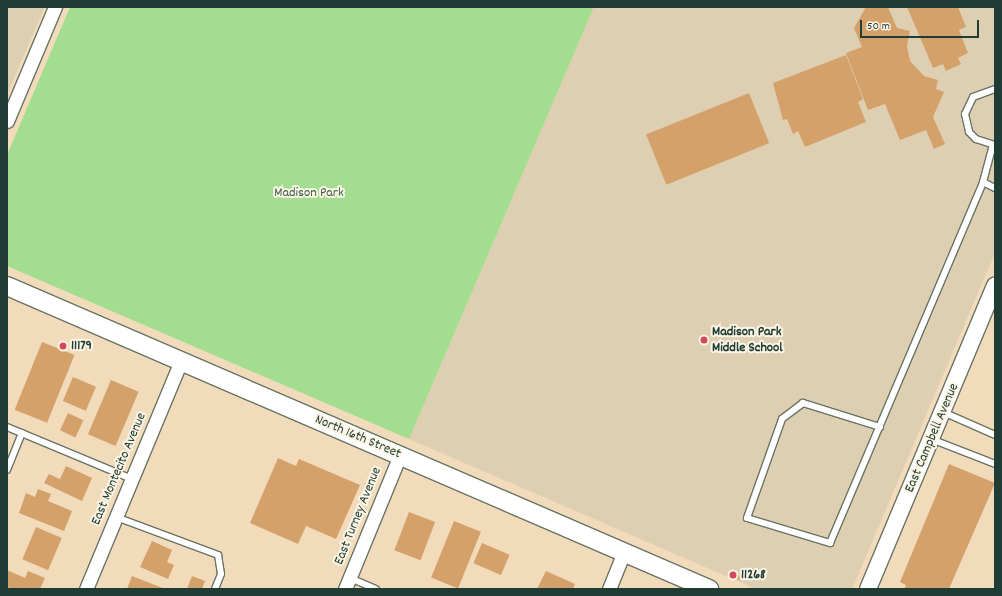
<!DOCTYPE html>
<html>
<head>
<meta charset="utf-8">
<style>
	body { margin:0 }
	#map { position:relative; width:1002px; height:596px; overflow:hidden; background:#f1dbbb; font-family:Dekko,sans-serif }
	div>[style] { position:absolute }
	.built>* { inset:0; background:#decfb2 }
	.green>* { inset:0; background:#a3dd90 }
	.building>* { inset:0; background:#d4a16a; transform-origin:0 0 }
	.roads { filter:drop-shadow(1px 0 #687463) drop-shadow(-1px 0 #687463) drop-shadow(0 1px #687463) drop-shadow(0 -1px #687463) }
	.service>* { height:6px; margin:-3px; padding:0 3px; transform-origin:3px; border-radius:3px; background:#fff }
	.minor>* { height:13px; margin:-6.5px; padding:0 6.5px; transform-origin:6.5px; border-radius:6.5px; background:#fff }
	.tertiary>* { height:16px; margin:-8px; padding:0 8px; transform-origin:8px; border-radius:8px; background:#fff }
	.secondary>* { height:18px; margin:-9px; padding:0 9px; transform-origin:9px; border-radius:9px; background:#fff }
	.dots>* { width:11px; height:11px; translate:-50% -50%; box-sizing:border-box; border:2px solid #fcf5e5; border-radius:50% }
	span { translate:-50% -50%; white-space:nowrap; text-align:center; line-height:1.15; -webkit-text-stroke:4px #fcf5e5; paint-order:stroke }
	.park-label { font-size:14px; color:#395d46 }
	.poi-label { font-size:14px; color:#1f3d34; font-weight:700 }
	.left { translate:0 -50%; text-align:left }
	.street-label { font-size:14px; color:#1f3d34 }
	.frame { position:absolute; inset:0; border:8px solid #1f3d34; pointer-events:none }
	.scale { position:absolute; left:860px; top:20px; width:119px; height:18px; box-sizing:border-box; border:2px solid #1f3d34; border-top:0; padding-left:5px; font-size:12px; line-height:14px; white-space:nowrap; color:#1f3d34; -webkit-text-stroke:3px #fcf5e5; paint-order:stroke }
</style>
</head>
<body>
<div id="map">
	<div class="built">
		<i style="clip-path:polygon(7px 7px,45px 7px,7px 94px)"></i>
		<i style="clip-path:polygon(594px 7px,995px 7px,995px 253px,852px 589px,756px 589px,409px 439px)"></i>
	</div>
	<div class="green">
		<i style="clip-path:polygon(70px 7px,594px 7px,409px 439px,7px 266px,7px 155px)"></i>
	</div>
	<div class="building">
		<i style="clip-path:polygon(866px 7px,888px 7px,897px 28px,910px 31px,907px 46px,910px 61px,924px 76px,938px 80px,936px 89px,944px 92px,933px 117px,945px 144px,934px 149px,926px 130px,900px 140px,885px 104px,868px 110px,846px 53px,862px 47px,854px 28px)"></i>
		<i style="clip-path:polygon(907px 7px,958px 7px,966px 27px,959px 30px,968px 53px,958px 58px,961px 64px,946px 71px,943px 64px,933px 68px)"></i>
		<i style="clip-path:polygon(846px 55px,863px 99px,858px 102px,866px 122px,805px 147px,798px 131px,793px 134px,787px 119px,783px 120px,773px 83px)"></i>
		<i style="left:749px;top:93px;width:54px;height:111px;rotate:68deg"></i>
		<i style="left:42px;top:342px;width:35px;height:73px;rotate:22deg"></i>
		<i style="left:73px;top:377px;width:25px;height:26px;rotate:23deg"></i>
		<i style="left:111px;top:380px;width:30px;height:59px;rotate:23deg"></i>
		<i style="left:68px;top:413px;width:17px;height:19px;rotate:25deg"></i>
		<i style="clip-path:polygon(278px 458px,296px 466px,299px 459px,360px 485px,336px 539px,306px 526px,298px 544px,250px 523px)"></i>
		<i style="clip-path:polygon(949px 464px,995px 483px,949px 589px,904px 589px,906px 585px,900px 582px)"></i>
		<i style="clip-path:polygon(66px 466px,92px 478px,82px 501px,44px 483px,49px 474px,60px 479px)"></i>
		<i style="clip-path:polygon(38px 489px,51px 494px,48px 501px,72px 511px,64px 531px,19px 513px,26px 493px,35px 497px)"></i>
		<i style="left:409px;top:512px;width:28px;height:41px;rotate:21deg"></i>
		<i style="left:454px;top:521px;width:29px;height:61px;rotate:22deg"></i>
		<i style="left:36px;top:527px;width:28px;height:35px;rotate:23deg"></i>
		<i style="clip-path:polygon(152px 541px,172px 550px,167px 562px,174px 565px,168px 579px,140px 567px)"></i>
		<i style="left:482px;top:543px;width:30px;height:22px;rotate:23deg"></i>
		<i style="clip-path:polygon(7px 570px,25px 578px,28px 571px,45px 578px,40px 589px,13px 589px,7px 587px)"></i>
		<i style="clip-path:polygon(546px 571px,575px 584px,573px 589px,537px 589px)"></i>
		<i style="clip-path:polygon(731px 572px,741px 576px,739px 580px,732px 577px)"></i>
		<i style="clip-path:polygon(132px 576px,165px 589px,127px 589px)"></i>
		<i style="clip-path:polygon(192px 576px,205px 581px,202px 589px,187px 589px)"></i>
	</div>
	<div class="roads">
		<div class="service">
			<i style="left:995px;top:89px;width:23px;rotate:160deg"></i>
			<i style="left:973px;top:97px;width:19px;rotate:115deg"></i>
			<i style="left:965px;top:114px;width:18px;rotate:77deg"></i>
			<i style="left:969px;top:132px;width:10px;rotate:45deg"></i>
			<i style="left:976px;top:139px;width:20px;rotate:18deg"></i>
			<i style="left:983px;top:182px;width:13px;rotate:27deg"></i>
			<i style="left:943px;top:412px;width:57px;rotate:23.9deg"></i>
			<i style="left:7px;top:427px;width:135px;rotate:22.6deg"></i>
			<i style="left:880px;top:427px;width:81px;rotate:-162.7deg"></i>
			<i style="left:803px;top:403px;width:26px;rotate:143deg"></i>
			<i style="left:782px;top:419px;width:105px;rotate:109.5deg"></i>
			<i style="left:747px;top:518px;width:87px;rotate:16.8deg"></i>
			<i style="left:830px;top:543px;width:392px;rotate:-67deg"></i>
			<i style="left:983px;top:182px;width:38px;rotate:-75deg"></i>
			<i style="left:931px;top:439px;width:69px;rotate:21.3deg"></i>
			<i style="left:7px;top:470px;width:40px;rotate:-68deg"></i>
			<i style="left:116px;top:517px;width:109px;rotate:20.4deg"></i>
			<i style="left:218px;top:555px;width:19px;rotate:81deg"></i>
			<i style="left:221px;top:574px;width:16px;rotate:112deg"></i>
			<i style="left:350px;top:578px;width:28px;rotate:23deg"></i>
		</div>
		<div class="minor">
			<i style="left:7px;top:121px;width:124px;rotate:-67.2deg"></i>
			<i style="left:86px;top:589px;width:247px;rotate:-67.4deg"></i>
			<i style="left:345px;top:589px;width:145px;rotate:-67.7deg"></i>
			<i style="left:609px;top:589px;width:40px;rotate:-68deg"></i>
		</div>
		<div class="tertiary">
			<i style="left:868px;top:589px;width:329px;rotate:-67.3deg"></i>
		</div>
		<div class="secondary">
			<i style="left:7px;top:286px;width:765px;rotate:23.35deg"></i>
		</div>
	</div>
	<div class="dots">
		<i style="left:704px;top:340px;background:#d1495b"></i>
		<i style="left:63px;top:346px;background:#d1495b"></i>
		<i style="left:733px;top:575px;background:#d1495b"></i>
	</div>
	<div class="park-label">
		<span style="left:309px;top:193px">Madison Park</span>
	</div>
	<div class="poi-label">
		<span class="left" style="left:712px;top:340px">Madison Park<br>Middle School</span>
		<span class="left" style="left:71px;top:346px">11179</span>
		<span class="left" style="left:741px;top:575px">11268</span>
	</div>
	<div class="street-label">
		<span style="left:358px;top:437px;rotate:23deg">North 16th Street</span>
		<span style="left:932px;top:438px;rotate:-67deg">East Campbell Avenue</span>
		<span style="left:119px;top:469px;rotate:-67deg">East Montecito Avenue</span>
		<span style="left:358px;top:516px;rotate:-68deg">East Turney Avenue</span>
	</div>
	<div class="frame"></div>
	<div class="scale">50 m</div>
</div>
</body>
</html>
